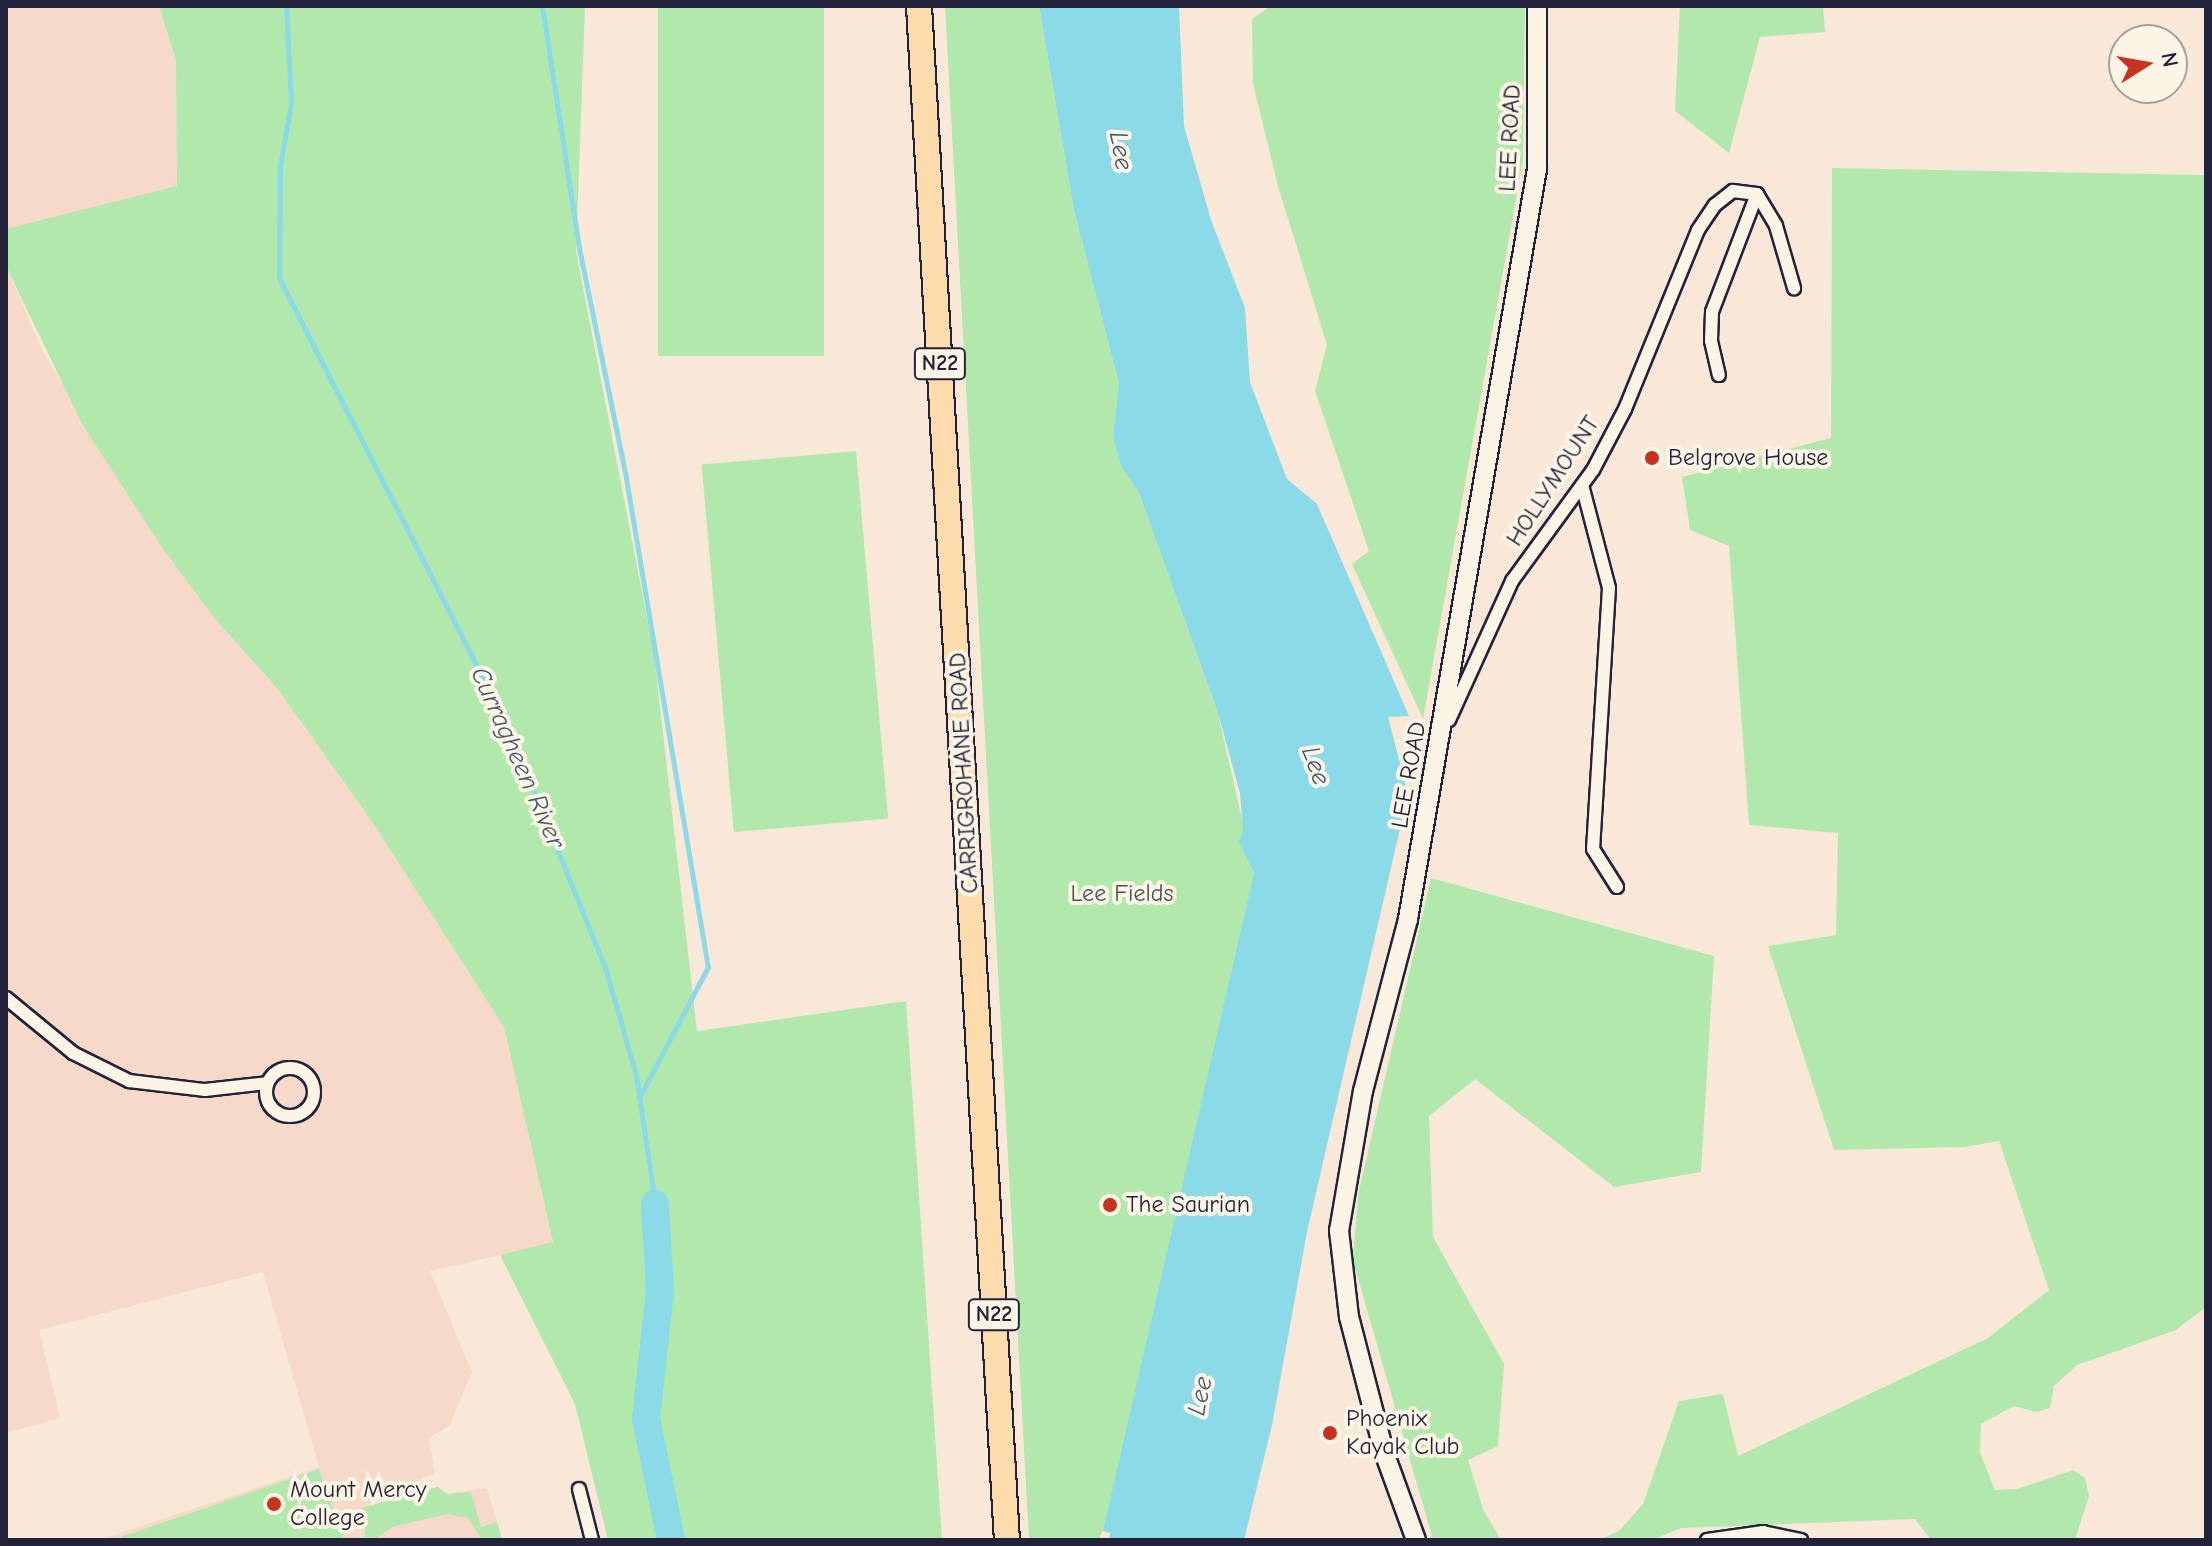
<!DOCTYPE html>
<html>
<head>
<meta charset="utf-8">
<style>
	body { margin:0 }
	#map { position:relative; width:2212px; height:1546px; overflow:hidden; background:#f9e8d8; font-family:"Comic Neue",sans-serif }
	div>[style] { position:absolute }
	.built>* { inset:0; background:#f6d9c9 }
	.green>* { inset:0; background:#b1e9ac; transform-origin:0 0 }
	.water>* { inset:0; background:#8bdae8 }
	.stream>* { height:5px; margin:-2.5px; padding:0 2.5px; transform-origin:2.5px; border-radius:2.5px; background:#8bdae8 }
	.river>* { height:28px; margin:-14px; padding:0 14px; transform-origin:14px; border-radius:14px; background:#8bdae8 }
	.roads { filter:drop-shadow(2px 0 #22223b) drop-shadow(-2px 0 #22223b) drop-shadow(0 2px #22223b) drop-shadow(0 -2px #22223b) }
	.street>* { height:12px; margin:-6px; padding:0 6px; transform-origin:6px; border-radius:6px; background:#fcf5e5 }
	.street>.ring { margin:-6px; padding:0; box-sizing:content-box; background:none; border:12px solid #fcf5e5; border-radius:50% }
	.secondary>* { height:18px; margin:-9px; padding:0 9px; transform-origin:9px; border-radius:9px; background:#fcf5e5 }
	.highway>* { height:24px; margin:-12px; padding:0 12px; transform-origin:12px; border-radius:12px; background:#fcdcac }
	.dots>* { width:22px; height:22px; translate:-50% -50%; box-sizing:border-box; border:4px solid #fcf5e5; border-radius:50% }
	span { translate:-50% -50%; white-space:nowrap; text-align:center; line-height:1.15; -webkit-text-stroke:8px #fcf5e5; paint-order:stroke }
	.shield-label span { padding:2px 6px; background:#fcf5e5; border:2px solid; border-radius:6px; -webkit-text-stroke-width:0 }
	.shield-label { font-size:22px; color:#22223b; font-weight:700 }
	.street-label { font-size:24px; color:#22223b }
	.poi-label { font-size:24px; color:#22223b }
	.left { translate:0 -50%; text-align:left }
	.park-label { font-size:24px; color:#465457 }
	.water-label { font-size:26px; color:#42596f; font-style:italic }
	.frame { position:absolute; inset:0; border:8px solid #22223b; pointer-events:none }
	.north { position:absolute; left:2108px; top:24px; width:80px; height:80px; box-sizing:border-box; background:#fcf5e5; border:2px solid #a5a1a1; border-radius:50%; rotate:79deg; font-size:22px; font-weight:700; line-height:32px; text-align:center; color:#22223b }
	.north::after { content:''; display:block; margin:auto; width:28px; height:36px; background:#c8321e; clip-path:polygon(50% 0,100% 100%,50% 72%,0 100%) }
</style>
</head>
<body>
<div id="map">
	<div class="built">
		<i style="clip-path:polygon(6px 6px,159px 6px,176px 60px,177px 187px,6px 229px)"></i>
		<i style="clip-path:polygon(6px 266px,43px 352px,165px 552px,215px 619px,277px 688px,371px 820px,504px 1027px,553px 1243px,430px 1271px,472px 1372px,450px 1425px,429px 1438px,435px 1473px,365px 1506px,438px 1487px,447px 1494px,487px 1488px,502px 1540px,99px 1540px,319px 1467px,263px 1272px,39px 1330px,60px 1418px,6px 1433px)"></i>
	</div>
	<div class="green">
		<i style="clip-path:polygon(159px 6px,585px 6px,576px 251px,654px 654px,697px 1031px,906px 1001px,942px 1540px,608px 1540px,575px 1404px,500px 1255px,553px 1242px,504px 1027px,371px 820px,277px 688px,215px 619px,165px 552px,82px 424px,6px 266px,6px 229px,177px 186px,176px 60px)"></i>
		<i style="left:658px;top:6px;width:166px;height:350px"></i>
		<i style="clip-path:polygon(945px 6px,1039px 6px,1074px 210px,1119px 384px,1113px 436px,1121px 466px,1139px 493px,1218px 713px,1254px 873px,1112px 1507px,1099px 1540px,1029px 1540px)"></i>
		<i style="clip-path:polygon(1271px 6px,1525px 6px,1523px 160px,1423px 719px,1352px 564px,1369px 551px,1315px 391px,1327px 345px,1278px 186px,1253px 84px,1252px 19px)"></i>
		<i style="clip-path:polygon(1680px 6px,1823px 6px,1825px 32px,1760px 37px,1729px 153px,1675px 111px)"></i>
		<i style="clip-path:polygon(1832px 168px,2206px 175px,2206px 1307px,2176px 1330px,2077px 1365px,2054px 1386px,2050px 1408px,2037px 1412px,2014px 1406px,1981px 1424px,1980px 1453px,1995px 1490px,2017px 1489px,2073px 1470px,2085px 1478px,2089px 1496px,2075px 1540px,1931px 1540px,1915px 1519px,1681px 1528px,1652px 1540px,1599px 1540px,1619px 1531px,1643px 1504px,1679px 1401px,1723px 1394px,1738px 1456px,1988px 1338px,2049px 1290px,1999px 1141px,1965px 1147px,1834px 1150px,1768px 946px,1836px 935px,1838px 833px,1749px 825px,1729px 546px,1690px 530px,1682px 477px,1831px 438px)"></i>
		<i style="left:856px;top:451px;width:369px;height:155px;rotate:85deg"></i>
		<i style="clip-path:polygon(1431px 878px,1714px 956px,1701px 1172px,1614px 1187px,1475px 1079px,1429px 1116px,1433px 1237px,1504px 1364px,1498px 1446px,1468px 1460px,1483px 1509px,1501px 1540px,1433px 1540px,1353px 1261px,1358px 1195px)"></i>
		<i style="clip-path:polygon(319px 1469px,344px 1540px,112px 1540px)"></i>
		<i style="clip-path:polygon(438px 1487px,447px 1494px,471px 1492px,481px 1527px,497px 1522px,502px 1540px,482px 1540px,468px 1518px,447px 1514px,392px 1527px,375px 1540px,364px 1540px,366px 1518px,357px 1518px,355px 1510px)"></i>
	</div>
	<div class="water">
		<i style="clip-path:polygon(1039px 6px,1179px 6px,1184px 126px,1211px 220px,1245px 308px,1250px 382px,1287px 479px,1317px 504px,1409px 716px,1388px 717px,1408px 794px,1307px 1232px,1272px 1425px,1244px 1540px,1109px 1540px,1110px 1533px,1103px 1531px,1254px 873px,1239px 842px,1243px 830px,1240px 793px,1218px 713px,1139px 493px,1121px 466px,1113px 436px,1119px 384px,1074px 210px)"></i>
	</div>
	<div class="stream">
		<i style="left:286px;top:6px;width:97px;rotate:87deg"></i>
		<i style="left:291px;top:103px;width:65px;rotate:99.8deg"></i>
		<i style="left:280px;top:167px;width:111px;rotate:90.5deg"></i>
		<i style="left:279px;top:278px;width:502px;rotate:62.98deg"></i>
		<i style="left:507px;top:725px;width:261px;rotate:68deg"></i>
		<i style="left:605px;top:967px;width:112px;rotate:74deg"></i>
		<i style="left:636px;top:1075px;width:130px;rotate:81.6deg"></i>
		<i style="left:542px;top:6px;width:250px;rotate:81.3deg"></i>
		<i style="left:580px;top:253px;width:230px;rotate:78.4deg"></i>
		<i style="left:626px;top:478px;width:496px;rotate:80.5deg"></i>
		<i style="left:708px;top:967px;width:144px;rotate:117.8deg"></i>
	</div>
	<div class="river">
		<i style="left:655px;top:1204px;width:86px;rotate:86.7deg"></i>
		<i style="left:660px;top:1290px;width:130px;rotate:96.2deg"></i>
		<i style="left:646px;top:1419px;width:124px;rotate:78.3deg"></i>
	</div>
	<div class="roads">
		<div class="street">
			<i style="left:1757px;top:194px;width:37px;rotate:59deg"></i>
			<i style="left:1776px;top:226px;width:65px;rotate:73.8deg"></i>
			<i style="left:1582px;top:485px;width:106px;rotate:75.3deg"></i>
			<i style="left:1609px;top:588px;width:261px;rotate:93.5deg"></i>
			<i style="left:1593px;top:849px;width:45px;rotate:57.7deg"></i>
			<i style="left:1449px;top:720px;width:153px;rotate:-65.6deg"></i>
			<i style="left:1512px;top:581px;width:137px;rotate:-53.9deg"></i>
			<i style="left:1593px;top:470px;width:69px;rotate:-62.3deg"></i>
			<i style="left:1625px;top:409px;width:193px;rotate:-67.8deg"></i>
			<i style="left:1698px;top:230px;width:30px;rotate:-56deg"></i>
			<i style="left:1715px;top:205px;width:23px;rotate:-38deg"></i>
			<i style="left:1733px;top:191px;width:24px;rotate:7deg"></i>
			<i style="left:1757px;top:194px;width:126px;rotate:110.9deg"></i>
			<i style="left:1712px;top:312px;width:29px;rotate:92deg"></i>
			<i style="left:1711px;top:341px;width:35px;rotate:77deg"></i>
			<i style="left:6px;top:998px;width:87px;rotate:39.4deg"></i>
			<i style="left:73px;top:1053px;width:63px;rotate:26.6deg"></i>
			<i style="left:129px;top:1081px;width:77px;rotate:6.8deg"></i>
			<i style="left:205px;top:1090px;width:62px;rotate:-6.4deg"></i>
			<i class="ring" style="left:266px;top:1068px;width:36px;height:36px"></i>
			<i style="left:579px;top:1489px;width:53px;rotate:75.7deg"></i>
			<i style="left:1707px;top:1540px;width:57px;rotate:-8.1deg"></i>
			<i style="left:1763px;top:1532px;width:39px;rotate:12deg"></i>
		</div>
		<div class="secondary">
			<i style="left:1416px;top:1540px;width:94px;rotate:-110deg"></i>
			<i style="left:1384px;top:1452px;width:139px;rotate:-104.5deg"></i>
			<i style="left:1349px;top:1317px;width:87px;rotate:-96.6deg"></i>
			<i style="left:1339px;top:1231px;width:142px;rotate:-80.3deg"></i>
			<i style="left:1363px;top:1091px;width:178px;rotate:-75.3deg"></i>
			<i style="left:1408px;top:919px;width:761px;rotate:-80.24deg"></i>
			<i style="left:1537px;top:169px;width:163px;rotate:-90deg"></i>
		</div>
		<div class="highway">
			<i style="left:919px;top:6px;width:1537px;rotate:86.72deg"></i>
		</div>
	</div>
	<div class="dots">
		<i style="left:1652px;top:458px;background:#c8321e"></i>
		<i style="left:1110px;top:1205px;background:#c8321e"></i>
		<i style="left:1330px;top:1433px;background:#c8321e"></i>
		<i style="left:274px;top:1504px;background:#c8321e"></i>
	</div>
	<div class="shield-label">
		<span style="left:940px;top:364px">N22</span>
		<span style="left:994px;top:1315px">N22</span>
	</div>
	<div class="street-label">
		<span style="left:1510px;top:138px;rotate:-87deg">LEE ROAD</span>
		<span style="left:1553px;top:481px;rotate:-57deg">HOLLYMOUNT</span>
		<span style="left:964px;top:773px;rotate:-93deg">CARRIGROHANE ROAD</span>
		<span style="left:1409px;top:775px;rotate:-80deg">LEE ROAD</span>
	</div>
	<div class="poi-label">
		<span class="left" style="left:1668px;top:458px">Belgrove House</span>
		<span class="left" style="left:1126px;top:1205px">The Saurian</span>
		<span class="left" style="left:1346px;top:1433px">Phoenix<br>Kayak Club</span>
		<span class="left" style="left:290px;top:1504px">Mount Mercy<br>College</span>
	</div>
	<div class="park-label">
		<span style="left:1122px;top:894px">Lee Fields</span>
	</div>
	<div class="water-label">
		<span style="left:1120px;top:151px;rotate:80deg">Lee</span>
		<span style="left:517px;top:758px;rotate:66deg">Curragheen River</span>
		<span style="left:1315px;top:766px;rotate:70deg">Lee</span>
		<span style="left:1201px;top:1396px;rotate:-78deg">Lee</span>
	</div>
	<div class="frame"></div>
	<div class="north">N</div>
</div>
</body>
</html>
